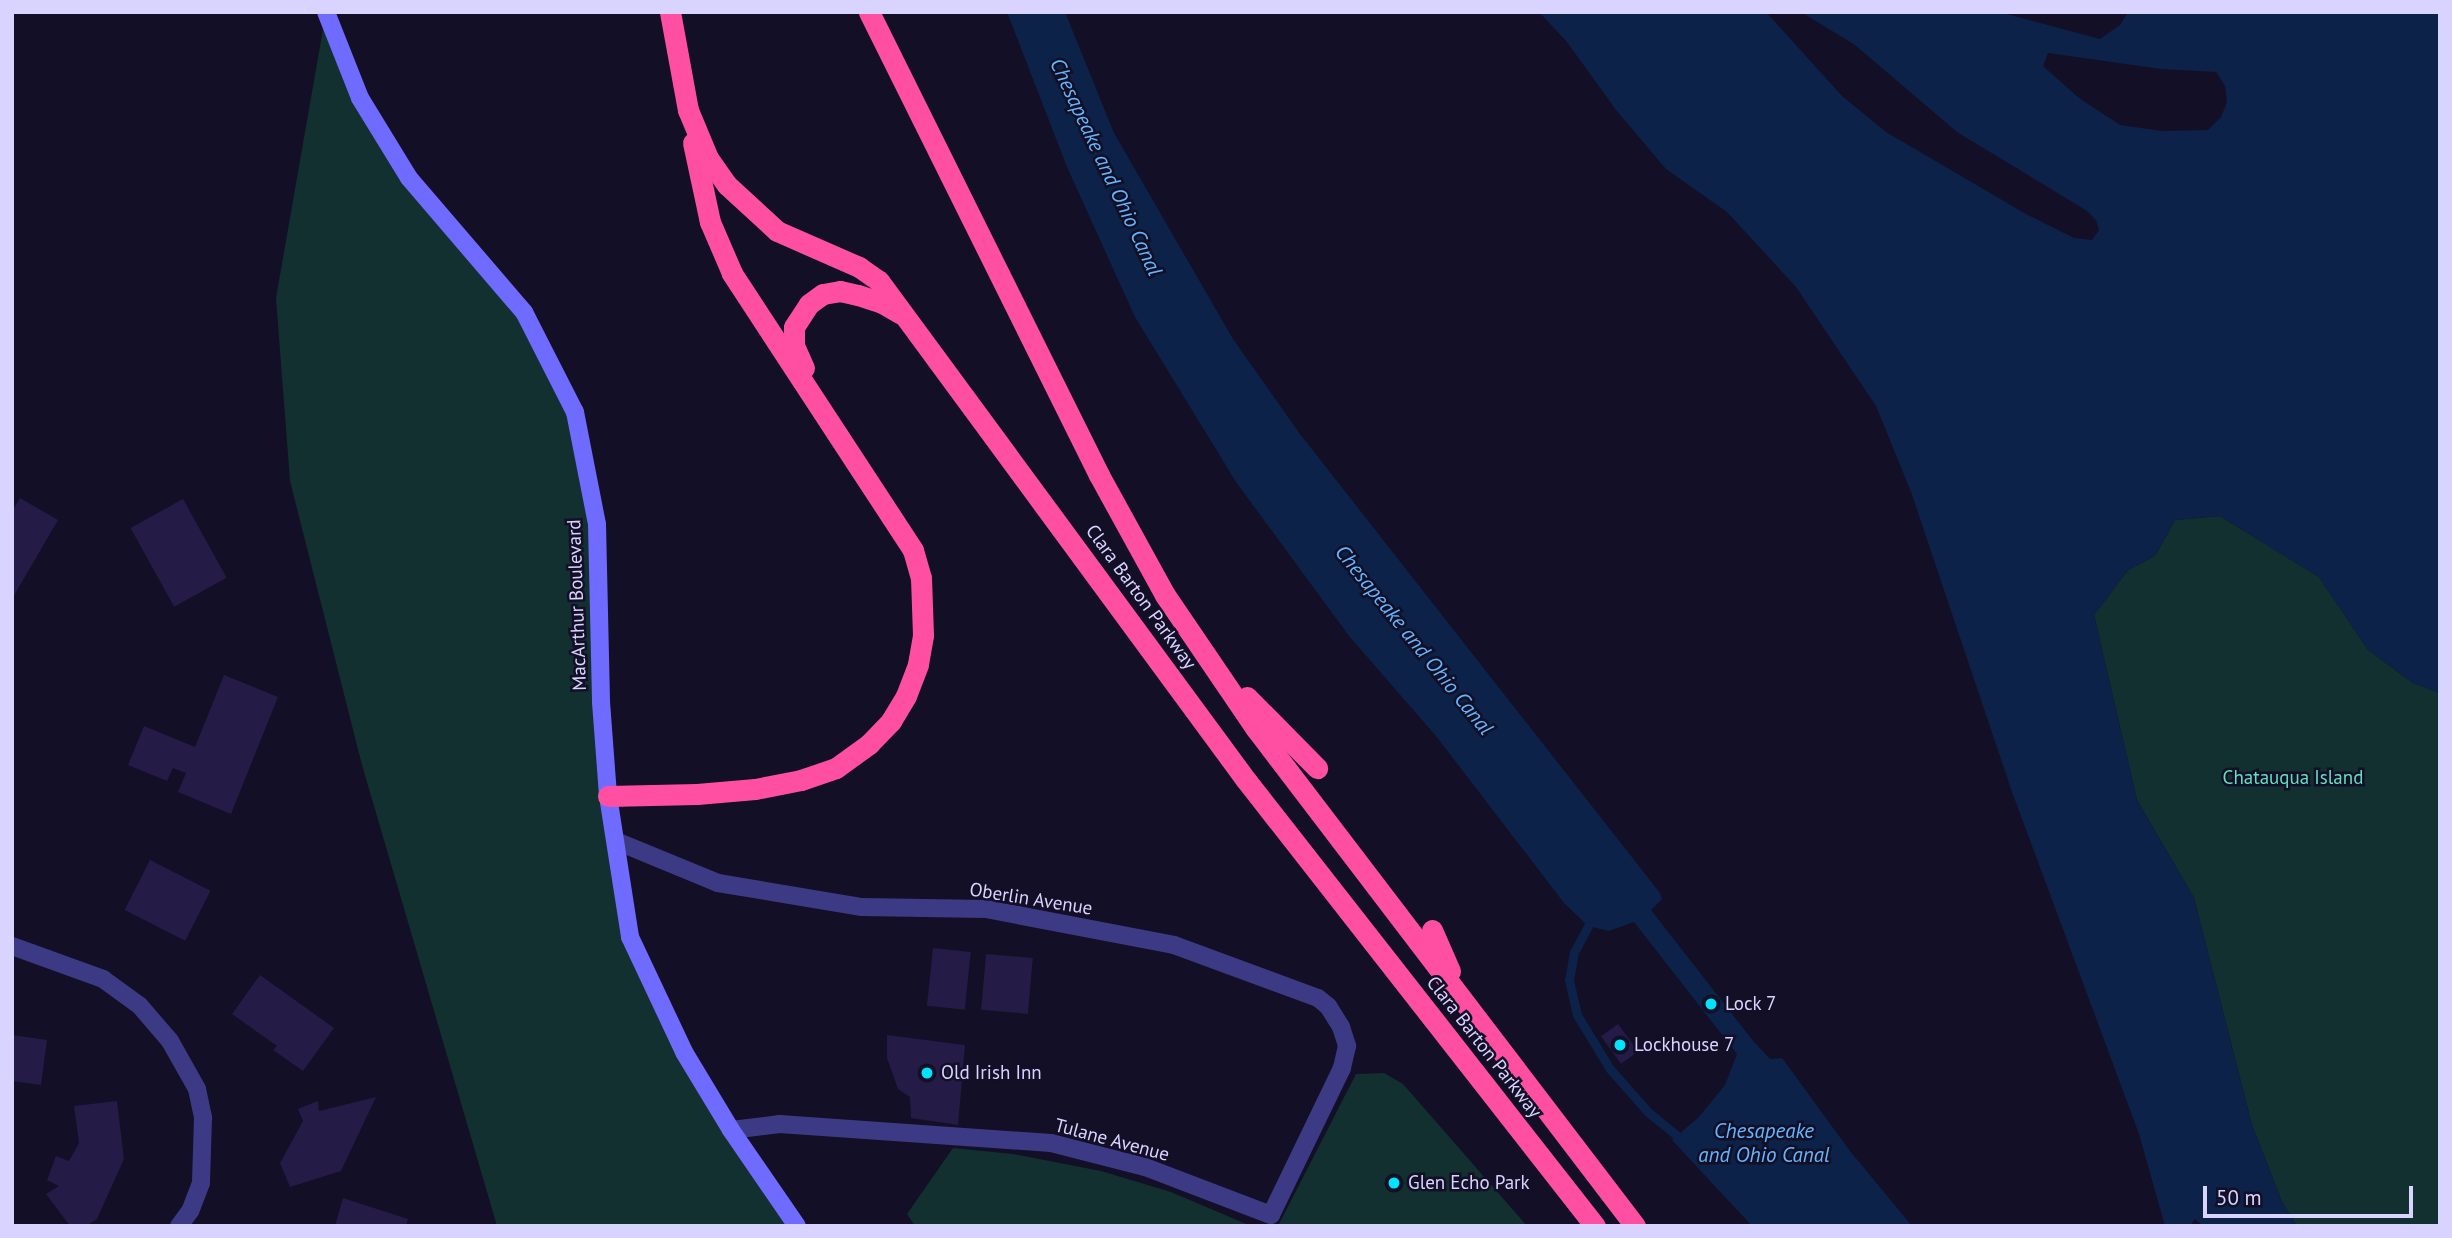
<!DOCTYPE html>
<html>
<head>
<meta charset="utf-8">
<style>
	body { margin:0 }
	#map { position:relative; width:2452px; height:1238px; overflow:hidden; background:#130f26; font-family:"PT Sans",sans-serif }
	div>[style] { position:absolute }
	.green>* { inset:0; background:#12302f }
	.water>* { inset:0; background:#0c2248 }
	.stream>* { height:9px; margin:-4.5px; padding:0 4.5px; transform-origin:4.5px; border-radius:4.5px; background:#0c2248 }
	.building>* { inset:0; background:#241b47; transform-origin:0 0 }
	.street>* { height:18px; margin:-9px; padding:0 9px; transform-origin:9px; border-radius:9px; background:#3d3a85 }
	.secondary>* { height:18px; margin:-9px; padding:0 9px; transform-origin:9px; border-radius:9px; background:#6f6bff }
	.highway>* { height:21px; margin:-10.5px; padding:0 10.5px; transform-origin:10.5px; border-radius:10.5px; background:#ff4fa3 }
	.dots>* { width:19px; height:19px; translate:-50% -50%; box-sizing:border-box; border:4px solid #130f26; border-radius:50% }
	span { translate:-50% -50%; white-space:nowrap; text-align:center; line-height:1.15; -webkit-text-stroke:5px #130f26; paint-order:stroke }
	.street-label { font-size:19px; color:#d9d4ff }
	.park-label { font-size:19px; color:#5fe0c0 }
	.poi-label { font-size:19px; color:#d9d4ff }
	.left { translate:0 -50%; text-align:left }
	.water-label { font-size:21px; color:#62b6ff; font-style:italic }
	.frame { position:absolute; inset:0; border:14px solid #d9d4ff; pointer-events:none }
	.scale { position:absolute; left:2203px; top:1186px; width:210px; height:32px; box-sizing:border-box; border:4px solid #d9d4ff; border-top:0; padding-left:9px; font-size:21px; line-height:24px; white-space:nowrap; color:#d9d4ff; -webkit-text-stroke:5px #130f26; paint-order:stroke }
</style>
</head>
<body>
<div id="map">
	<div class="green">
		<i style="clip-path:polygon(326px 12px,409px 178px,524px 312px,575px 412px,597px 524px,601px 702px,630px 937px,684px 1052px,797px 1226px,497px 1226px,362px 765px,290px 481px,276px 298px)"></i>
		<i style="clip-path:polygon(2220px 516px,2319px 577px,2368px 650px,2413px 683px,2440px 693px,2440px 1226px,2297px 1226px,2282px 1202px,2252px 1125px,2194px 898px,2137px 800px,2094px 615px,2128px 570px,2155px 556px,2175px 520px)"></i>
		<i style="clip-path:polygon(1384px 1073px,1403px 1084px,1527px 1226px,1278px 1226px,1356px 1074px)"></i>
		<i style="clip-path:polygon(953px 1148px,1013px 1154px,1101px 1171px,1171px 1192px,1251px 1226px,915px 1226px,907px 1214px)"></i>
	</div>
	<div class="water">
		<i style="clip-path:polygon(1007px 12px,1065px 12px,1114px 133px,1233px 339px,1300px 434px,1660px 893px,1662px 899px,1651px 910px,1754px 1042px,1770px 1059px,1782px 1058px,1850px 1151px,1912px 1226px,1752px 1226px,1672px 1140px,1699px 1117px,1725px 1085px,1737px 1054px,1634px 922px,1609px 931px,1588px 926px,1564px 903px,1436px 736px,1349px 636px,1236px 482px,1135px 317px,1067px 167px)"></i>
		<i style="clip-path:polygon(evenodd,1539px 12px,1766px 12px,1842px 96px,1886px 132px,2026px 214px,2074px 238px,2092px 240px,2099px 230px,2096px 220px,2087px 211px,1957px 132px,1855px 45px,1801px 12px,1999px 12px,2100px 39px,2120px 25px,2128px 12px,2440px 12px,2440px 693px,2413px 683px,2368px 650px,2319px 577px,2220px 516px,2175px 520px,2155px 556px,2128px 570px,2094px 615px,2137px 800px,2194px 898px,2252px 1125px,2282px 1202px,2297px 1226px,2203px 1226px,2195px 1219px,2190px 1226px,2165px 1226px,2139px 1134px,2012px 792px,1911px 492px,1876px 406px,1796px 287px,1727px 212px,1666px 169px,1616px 110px,1567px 42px,1539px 12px,2048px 53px,2161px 69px,2216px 72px,2225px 86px,2227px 102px,2221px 117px,2208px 130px,2162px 131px,2120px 125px,2079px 98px,2043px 66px,2048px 53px)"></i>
	</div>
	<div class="stream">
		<i style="left:1588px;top:926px;width:30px;rotate:118deg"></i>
		<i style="left:1574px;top:952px;width:28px;rotate:100deg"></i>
		<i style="left:1569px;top:980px;width:36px;rotate:77deg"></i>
		<i style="left:1577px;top:1015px;width:63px;rotate:58.6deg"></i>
		<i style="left:1610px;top:1069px;width:57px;rotate:48.5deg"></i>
		<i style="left:1648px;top:1112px;width:36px;rotate:39deg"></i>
	</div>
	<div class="building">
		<i style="clip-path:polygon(20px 498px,58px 520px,12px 599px,12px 511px)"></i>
		<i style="left:183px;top:499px;width:90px;height:60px;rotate:61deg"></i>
		<i style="clip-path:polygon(224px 675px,278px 697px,231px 814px,178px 792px,186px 773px,173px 768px,167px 781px,128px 765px,144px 726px,195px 747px)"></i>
		<i style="left:150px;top:860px;width:68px;height:56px;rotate:27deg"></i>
		<i style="left:933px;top:948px;width:38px;height:58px;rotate:6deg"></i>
		<i style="left:986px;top:954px;width:47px;height:56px;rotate:5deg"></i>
		<i style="clip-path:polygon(260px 975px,334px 1028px,303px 1071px,273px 1050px,277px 1046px,232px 1014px)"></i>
		<i style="left:1618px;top:1024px;width:34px;height:21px;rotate:54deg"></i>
		<i style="clip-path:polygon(12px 1035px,47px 1040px,41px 1085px,12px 1081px)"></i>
		<i style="clip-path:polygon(887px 1035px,965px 1045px,958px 1125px,911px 1118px,910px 1097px,898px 1089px,887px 1058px)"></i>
		<i style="clip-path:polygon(376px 1097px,341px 1171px,290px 1187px,280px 1163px,303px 1121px,298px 1109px,318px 1101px,319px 1111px)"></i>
		<i style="clip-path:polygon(117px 1101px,124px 1159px,97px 1219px,86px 1226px,70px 1226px,46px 1194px,59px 1186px,47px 1180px,56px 1156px,69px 1161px,79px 1143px,74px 1106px)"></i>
		<i style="clip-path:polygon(343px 1198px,408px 1219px,406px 1226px,335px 1226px)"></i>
	</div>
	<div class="street">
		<i style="left:616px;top:841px;width:110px;rotate:22.4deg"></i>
		<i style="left:718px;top:883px;width:146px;rotate:9.5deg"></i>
		<i style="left:862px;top:907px;width:124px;rotate:0.9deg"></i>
		<i style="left:986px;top:909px;width:191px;rotate:10.8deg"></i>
		<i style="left:1174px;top:945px;width:153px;rotate:20.2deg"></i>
		<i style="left:1318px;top:998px;width:13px;rotate:39deg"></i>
		<i style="left:1328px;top:1006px;width:25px;rotate:58deg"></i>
		<i style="left:1341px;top:1027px;width:20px;rotate:72deg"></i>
		<i style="left:1347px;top:1046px;width:23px;rotate:103deg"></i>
		<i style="left:1342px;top:1068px;width:163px;rotate:115.8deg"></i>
		<i style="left:1271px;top:1215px;width:135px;rotate:-159.1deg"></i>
		<i style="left:1145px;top:1167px;width:97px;rotate:-165.7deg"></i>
		<i style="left:1051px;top:1143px;width:272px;rotate:-176deg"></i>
		<i style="left:780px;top:1124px;width:49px;rotate:173deg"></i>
		<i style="left:12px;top:946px;width:97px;rotate:19.9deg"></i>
		<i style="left:103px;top:979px;width:46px;rotate:36.1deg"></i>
		<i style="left:140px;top:1006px;width:46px;rotate:49.4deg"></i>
		<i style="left:170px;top:1041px;width:55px;rotate:60.6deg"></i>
		<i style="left:197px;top:1089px;width:30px;rotate:78deg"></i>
		<i style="left:203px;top:1118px;width:65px;rotate:91.8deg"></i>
		<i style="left:201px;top:1183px;width:30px;rotate:111deg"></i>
		<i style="left:190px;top:1211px;width:19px;rotate:126deg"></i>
	</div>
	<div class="secondary">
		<i style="left:326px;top:12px;width:92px;rotate:68.4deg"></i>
		<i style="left:360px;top:98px;width:94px;rotate:58.5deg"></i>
		<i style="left:409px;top:178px;width:177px;rotate:49.4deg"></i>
		<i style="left:524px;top:312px;width:112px;rotate:63deg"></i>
		<i style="left:575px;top:412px;width:114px;rotate:78.9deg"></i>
		<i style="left:597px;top:524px;width:178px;rotate:88.7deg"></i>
		<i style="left:601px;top:702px;width:94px;rotate:85.7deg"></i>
		<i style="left:608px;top:796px;width:143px;rotate:81.1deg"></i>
		<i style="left:630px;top:937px;width:127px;rotate:64.8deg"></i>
		<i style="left:684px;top:1052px;width:91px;rotate:58.9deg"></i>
		<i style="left:731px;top:1130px;width:116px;rotate:55.5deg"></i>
	</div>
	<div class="highway">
		<i style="left:670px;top:12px;width:100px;rotate:79.6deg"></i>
		<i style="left:688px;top:110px;width:52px;rotate:67.4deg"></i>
		<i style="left:708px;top:158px;width:33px;rotate:55deg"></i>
		<i style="left:727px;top:185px;width:68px;rotate:42.6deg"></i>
		<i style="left:777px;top:231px;width:90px;rotate:23.7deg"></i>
		<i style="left:859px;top:267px;width:24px;rotate:35deg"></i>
		<i style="left:879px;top:281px;width:619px;rotate:53.67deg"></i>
		<i style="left:1246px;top:780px;width:566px;rotate:51.96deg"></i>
		<i style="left:869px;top:12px;width:517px;rotate:63.58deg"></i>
		<i style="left:1099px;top:475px;width:137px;rotate:61.2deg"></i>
		<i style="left:1165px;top:595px;width:162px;rotate:55.8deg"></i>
		<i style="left:1256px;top:729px;width:625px;rotate:52.67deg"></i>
		<i style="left:804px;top:368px;width:24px;rotate:-114deg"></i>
		<i style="left:794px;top:346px;width:19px;rotate:-90deg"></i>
		<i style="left:794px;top:327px;width:27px;rotate:-57deg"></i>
		<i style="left:809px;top:304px;width:17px;rotate:-36deg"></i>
		<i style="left:823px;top:294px;width:17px;rotate:-10deg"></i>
		<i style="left:840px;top:291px;width:18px;rotate:13deg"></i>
		<i style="left:858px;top:295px;width:25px;rotate:18deg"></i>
		<i style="left:882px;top:303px;width:22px;rotate:30deg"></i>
		<i style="left:1247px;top:697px;width:100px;rotate:45.4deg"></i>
		<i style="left:608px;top:796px;width:89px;rotate:-1.3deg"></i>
		<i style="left:697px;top:794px;width:58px;rotate:-4.9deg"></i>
		<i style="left:755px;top:789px;width:47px;rotate:-11.1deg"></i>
		<i style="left:801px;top:780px;width:37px;rotate:-19deg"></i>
		<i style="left:836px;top:768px;width:41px;rotate:-36deg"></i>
		<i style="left:869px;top:744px;width:32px;rotate:-46deg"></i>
		<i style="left:891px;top:721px;width:29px;rotate:-59deg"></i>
		<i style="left:906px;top:696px;width:34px;rotate:-69deg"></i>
		<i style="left:918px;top:664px;width:29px;rotate:-80deg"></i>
		<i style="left:923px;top:635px;width:57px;rotate:-92deg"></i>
		<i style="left:921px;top:578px;width:29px;rotate:-106deg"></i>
		<i style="left:913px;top:550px;width:331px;rotate:-123.2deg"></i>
		<i style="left:732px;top:273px;width:56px;rotate:-113.3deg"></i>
		<i style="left:710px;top:222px;width:81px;rotate:-102.1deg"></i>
		<i style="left:1432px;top:930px;width:45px;rotate:66.3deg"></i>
	</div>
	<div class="dots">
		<i style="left:1711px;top:1004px;background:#00e5ff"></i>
		<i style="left:1620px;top:1045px;background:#00e5ff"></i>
		<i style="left:927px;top:1073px;background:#00e5ff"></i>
		<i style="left:1394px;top:1183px;background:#00e5ff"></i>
	</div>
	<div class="street-label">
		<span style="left:1141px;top:597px;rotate:54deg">Clara Barton Parkway</span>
		<span style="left:577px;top:605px;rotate:-92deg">MacArthur Boulevard</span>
		<span style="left:1031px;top:899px;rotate:9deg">Oberlin Avenue</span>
		<span style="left:1484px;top:1047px;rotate:52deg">Clara Barton Parkway</span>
		<span style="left:1112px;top:1140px;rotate:15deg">Tulane Avenue</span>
	</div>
	<div class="park-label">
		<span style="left:2293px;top:778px">Chatauqua Island</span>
	</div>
	<div class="poi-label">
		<span class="left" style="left:1725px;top:1004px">Lock 7</span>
		<span class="left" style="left:1634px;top:1045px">Lockhouse 7</span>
		<span class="left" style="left:941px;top:1073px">Old Irish Inn</span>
		<span class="left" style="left:1408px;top:1183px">Glen Echo Park</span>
	</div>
	<div class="water-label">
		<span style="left:1106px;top:167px;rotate:65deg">Chesapeake and Ohio Canal</span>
		<span style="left:1414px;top:640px;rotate:51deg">Chesapeake and Ohio Canal</span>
		<span style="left:1764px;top:1143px">Chesapeake<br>and Ohio Canal</span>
	</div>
	<div class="frame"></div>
	<div class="scale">50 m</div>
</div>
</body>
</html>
